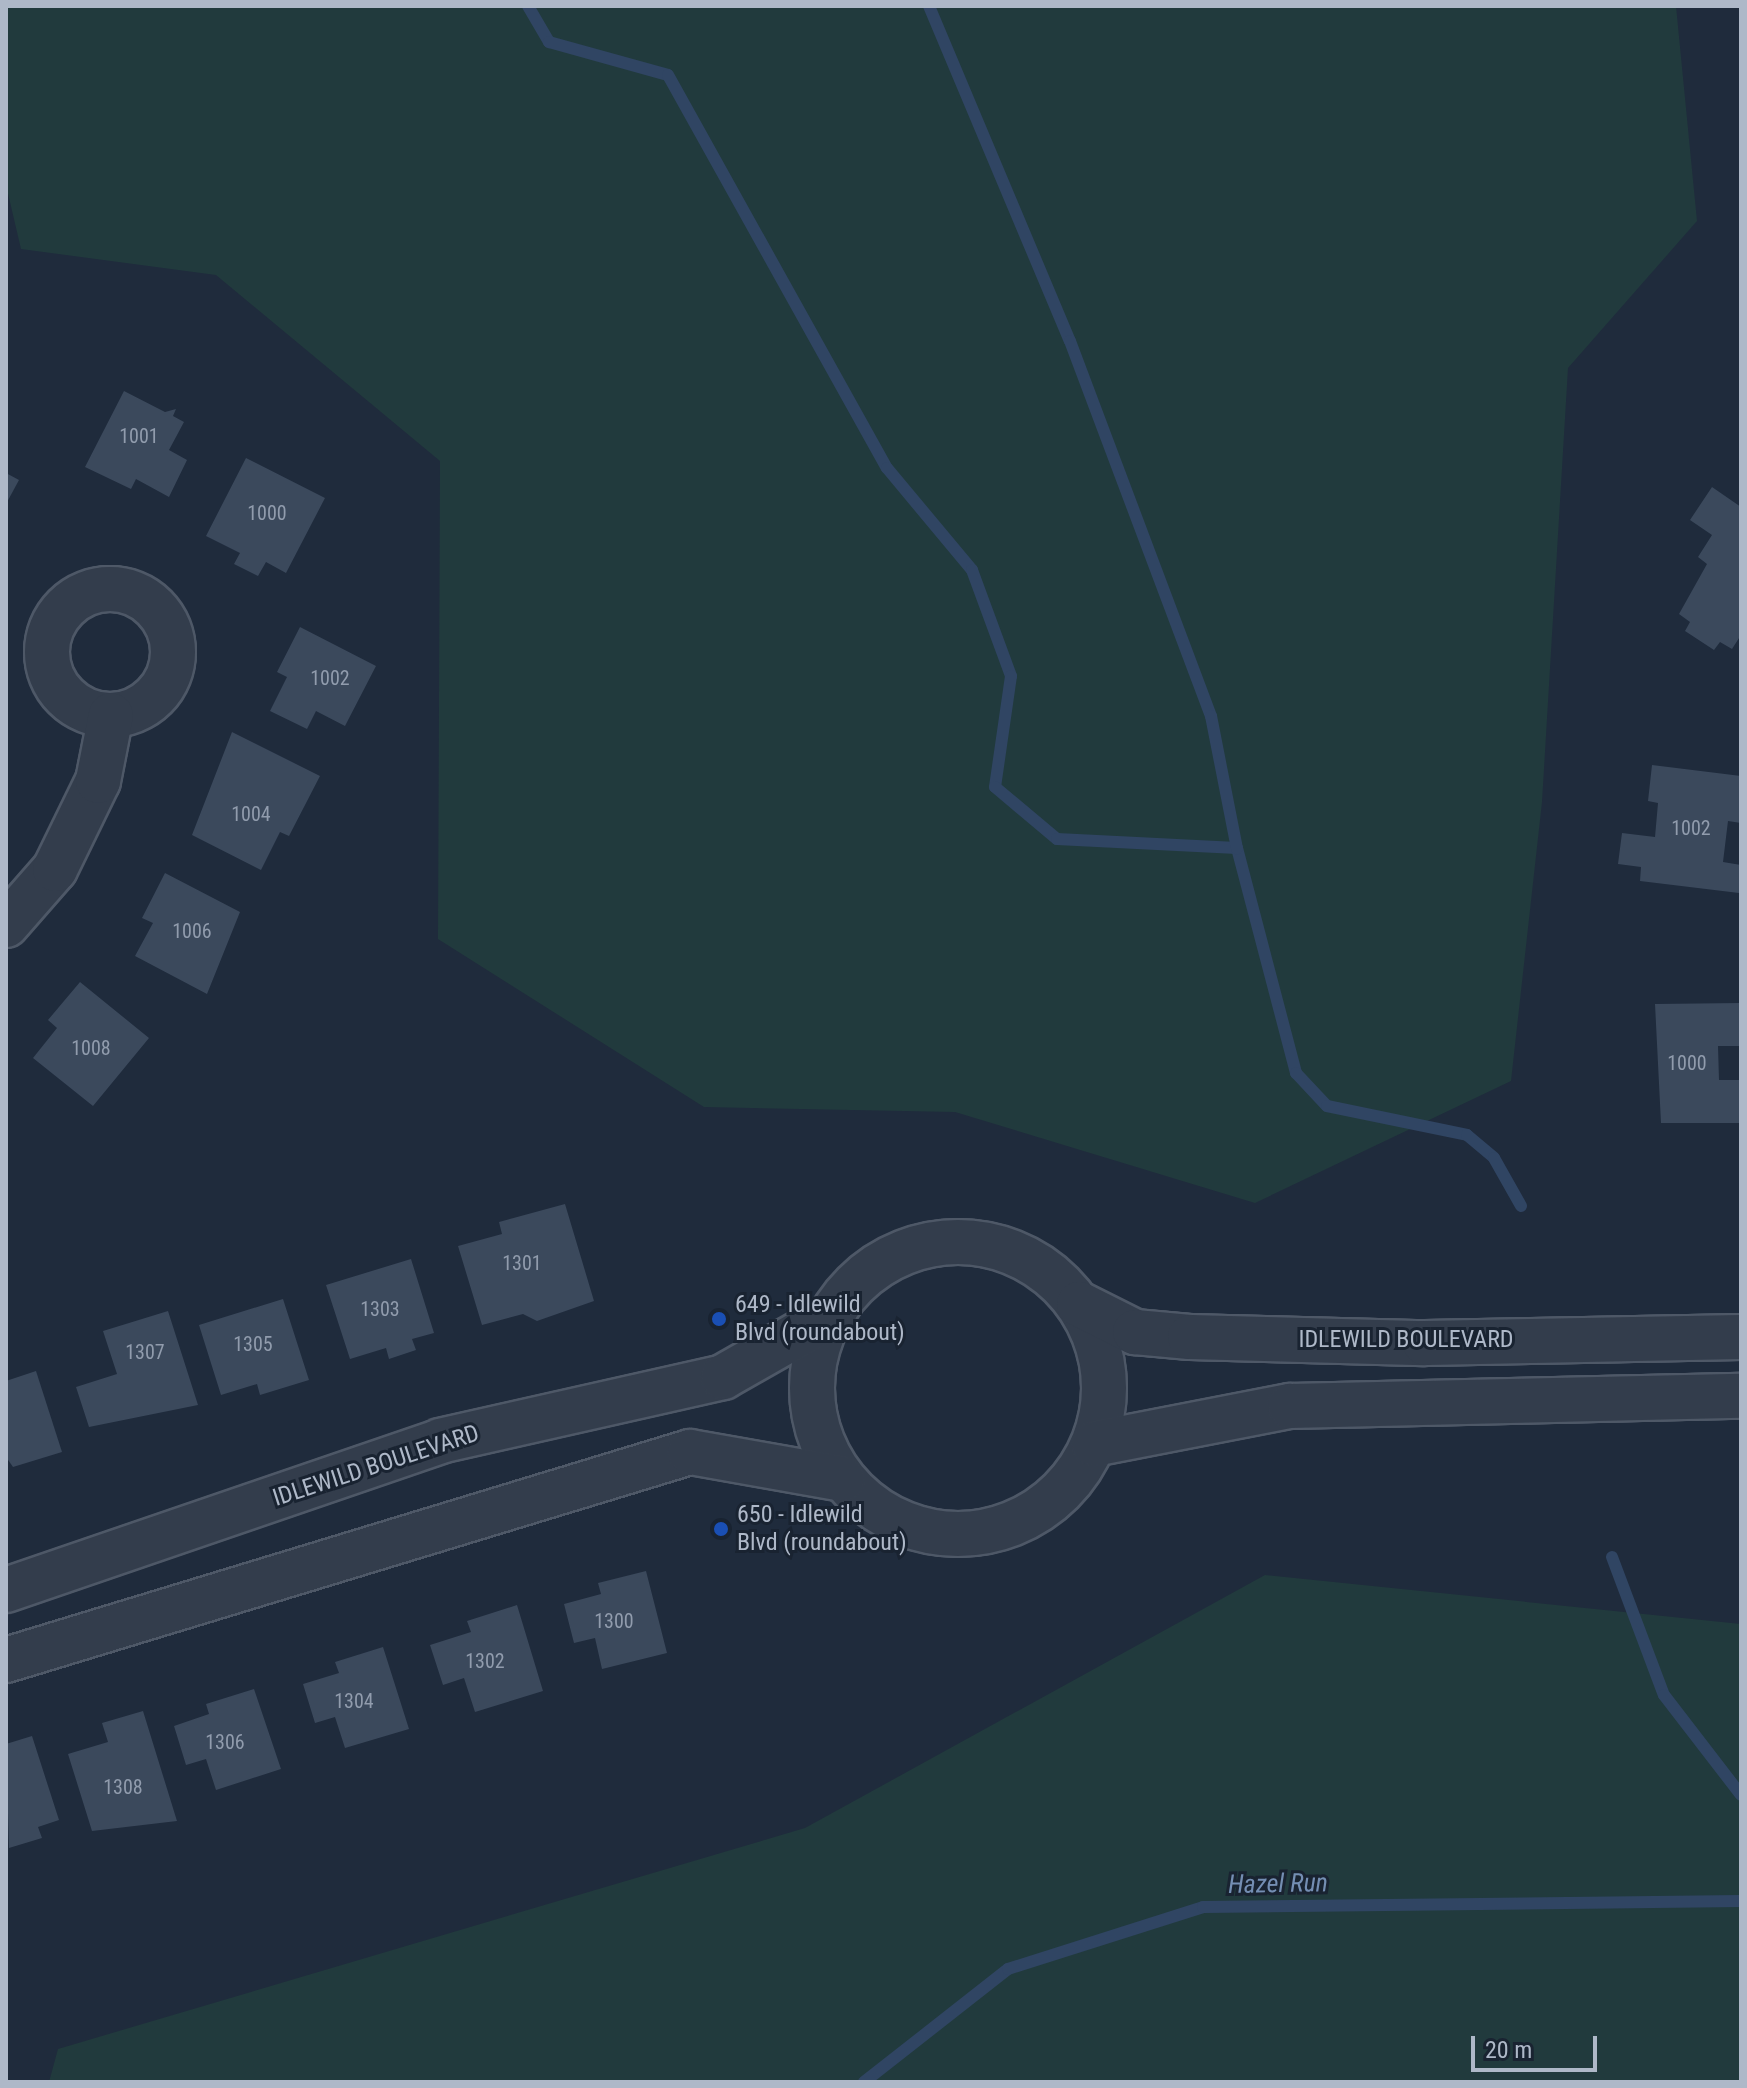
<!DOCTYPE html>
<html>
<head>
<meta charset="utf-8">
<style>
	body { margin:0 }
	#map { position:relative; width:1747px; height:2088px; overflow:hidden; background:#1f2b3c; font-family:"Roboto Condensed",sans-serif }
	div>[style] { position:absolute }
	.green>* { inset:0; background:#213a3d }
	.stream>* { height:12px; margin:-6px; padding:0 6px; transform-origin:6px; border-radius:6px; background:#304563 }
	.building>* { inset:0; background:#3b495c }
	.roads { filter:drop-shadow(2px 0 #4e5867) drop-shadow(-2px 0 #4e5867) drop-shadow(0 2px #4e5867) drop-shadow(0 -2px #4e5867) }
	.minor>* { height:44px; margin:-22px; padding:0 22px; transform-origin:22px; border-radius:22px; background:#333d4c }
	.minor>.ring { margin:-22px; padding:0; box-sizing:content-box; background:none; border:44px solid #333d4c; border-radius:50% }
	.dots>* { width:22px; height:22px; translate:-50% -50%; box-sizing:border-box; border:4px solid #192331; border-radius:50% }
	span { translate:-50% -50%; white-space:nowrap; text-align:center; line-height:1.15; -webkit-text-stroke:6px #192331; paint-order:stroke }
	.number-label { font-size:20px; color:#919cad }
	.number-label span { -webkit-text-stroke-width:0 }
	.poi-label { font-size:24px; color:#aeb8c8 }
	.left { translate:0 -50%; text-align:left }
	.street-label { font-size:24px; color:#aeb8c8 }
	.water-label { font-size:26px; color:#748eb3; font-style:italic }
	.frame { position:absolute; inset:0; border:8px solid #aeb8c8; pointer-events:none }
	.scale { position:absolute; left:1471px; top:2036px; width:126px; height:36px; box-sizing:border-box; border:4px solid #aeb8c8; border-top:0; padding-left:10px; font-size:24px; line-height:28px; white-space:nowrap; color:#aeb8c8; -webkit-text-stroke:6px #192331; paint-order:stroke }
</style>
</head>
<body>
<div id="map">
	<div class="green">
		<i style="clip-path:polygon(6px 6px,1676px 6px,1697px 221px,1568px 368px,1542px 802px,1511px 1081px,1255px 1203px,955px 1112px,704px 1107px,438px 939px,440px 461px,216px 275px,21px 249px,6px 185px)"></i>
		<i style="clip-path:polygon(1265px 1575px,1741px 1624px,1741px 2082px,49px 2082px,58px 2049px,805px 1828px)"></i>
	</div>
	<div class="stream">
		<i style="left:528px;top:6px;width:42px;rotate:59.7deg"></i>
		<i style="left:549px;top:42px;width:123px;rotate:15.5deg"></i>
		<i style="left:668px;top:75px;width:450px;rotate:60.9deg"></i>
		<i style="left:887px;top:468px;width:133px;rotate:50.2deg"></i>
		<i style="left:972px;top:570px;width:113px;rotate:69.8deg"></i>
		<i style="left:1011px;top:676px;width:112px;rotate:98.2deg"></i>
		<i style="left:995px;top:787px;width:81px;rotate:40deg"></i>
		<i style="left:1057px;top:839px;width:180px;rotate:2.9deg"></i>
		<i style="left:1237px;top:848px;width:233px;rotate:75.3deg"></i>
		<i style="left:1296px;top:1073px;width:45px;rotate:46.8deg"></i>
		<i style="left:1327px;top:1106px;width:143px;rotate:11.7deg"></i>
		<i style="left:1467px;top:1135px;width:35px;rotate:40deg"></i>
		<i style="left:1494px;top:1158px;width:55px;rotate:60.6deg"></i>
		<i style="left:929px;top:6px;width:363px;rotate:67.2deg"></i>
		<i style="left:1070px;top:341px;width:401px;rotate:69.4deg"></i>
		<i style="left:1211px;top:716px;width:135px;rotate:78.9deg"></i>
		<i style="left:1612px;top:1557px;width:147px;rotate:69.4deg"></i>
		<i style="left:1664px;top:1695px;width:126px;rotate:52.4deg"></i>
		<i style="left:864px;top:2082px;width:183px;rotate:-38.1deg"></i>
		<i style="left:1008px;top:1969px;width:205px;rotate:-17.6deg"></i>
		<i style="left:1203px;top:1907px;width:538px;rotate:-0.64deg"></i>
	</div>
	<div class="building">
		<i style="clip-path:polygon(124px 391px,165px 412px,176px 409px,173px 416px,184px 422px,169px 450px,187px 460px,169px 497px,136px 479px,131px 489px,85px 467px)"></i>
		<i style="clip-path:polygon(246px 458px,325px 498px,286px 573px,266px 562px,258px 576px,234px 564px,240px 553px,206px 536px)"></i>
		<i style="clip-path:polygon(6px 473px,19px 480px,6px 504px)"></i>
		<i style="clip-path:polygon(1712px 487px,1741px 507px,1741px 635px,1732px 649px,1720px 642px,1714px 650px,1685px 631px,1690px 622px,1679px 614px,1707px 564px,1698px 557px,1712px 535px,1690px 520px)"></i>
		<i style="clip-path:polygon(300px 627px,376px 666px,345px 726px,316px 711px,307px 729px,270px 711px,287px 677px,277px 672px)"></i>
		<i style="clip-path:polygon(232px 732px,320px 776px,289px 836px,280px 832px,261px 870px,192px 835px)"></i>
		<i style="clip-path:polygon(1652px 765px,1741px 776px,1741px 823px,1728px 821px,1723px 862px,1741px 865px,1739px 893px,1640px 881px,1641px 867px,1618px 864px,1622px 833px,1655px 837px,1658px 803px,1648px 801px)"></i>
		<i style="clip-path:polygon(165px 873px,240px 912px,207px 994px,135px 956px,153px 923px,142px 918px)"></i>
		<i style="clip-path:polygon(80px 982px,149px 1038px,93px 1106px,33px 1058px,57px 1028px,48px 1020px)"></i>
		<i style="clip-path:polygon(1741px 1003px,1741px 1046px,1718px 1046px,1719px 1080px,1741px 1080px,1741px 1123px,1661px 1123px,1655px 1004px)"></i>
		<i style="clip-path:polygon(565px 1204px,594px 1301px,537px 1321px,523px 1314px,482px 1325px,458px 1246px,502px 1234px,499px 1222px)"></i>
		<i style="clip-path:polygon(411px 1259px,434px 1333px,412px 1339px,416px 1350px,389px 1359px,386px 1348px,350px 1359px,326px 1285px)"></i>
		<i style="clip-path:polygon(283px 1299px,309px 1380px,260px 1395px,257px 1384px,221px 1395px,199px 1325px)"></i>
		<i style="clip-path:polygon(168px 1311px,198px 1405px,89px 1427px,76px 1387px,117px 1374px,103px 1331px)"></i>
		<i style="clip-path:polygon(36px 1371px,62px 1452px,13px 1467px,6px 1457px,6px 1381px)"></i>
		<i style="clip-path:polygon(646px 1571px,667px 1653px,602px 1669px,595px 1638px,574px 1643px,564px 1604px,601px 1594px,598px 1583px)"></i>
		<i style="clip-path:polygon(517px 1605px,543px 1691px,475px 1712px,464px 1678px,443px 1685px,430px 1645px,471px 1632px,467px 1621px)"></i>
		<i style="clip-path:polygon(383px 1647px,409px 1729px,345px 1748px,335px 1717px,315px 1723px,303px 1684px,339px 1673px,335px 1662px)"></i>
		<i style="clip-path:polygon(254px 1689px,281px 1769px,216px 1790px,206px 1759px,186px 1765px,174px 1726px,209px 1714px,206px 1704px)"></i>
		<i style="clip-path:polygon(143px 1711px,177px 1821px,92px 1831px,68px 1754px,108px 1742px,102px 1723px)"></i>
		<i style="clip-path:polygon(32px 1736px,59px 1820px,38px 1827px,42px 1838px,9px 1848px,6px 1744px)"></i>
	</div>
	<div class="roads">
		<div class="minor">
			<i class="ring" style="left:47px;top:589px;width:82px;height:82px"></i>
			<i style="left:6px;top:925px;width:74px;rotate:-48.8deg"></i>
			<i style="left:55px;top:869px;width:98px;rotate:-64deg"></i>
			<i style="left:98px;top:781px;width:67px;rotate:-78.9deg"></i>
			<i class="ring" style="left:812px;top:1242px;width:248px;height:248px"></i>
			<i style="left:1079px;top:1304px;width:63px;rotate:26.6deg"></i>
			<i style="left:1135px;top:1332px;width:55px;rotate:5.2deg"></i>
			<i style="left:1190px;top:1337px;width:235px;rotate:1.5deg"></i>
			<i style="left:1425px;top:1343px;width:316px;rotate:-1.1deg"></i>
			<i style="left:1094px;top:1444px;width:200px;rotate:-11deg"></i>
			<i style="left:1290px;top:1406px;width:451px;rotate:-1.3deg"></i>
			<i style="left:6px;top:1590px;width:459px;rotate:-18.9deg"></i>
			<i style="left:440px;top:1441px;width:290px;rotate:-12.7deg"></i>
			<i style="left:723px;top:1377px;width:128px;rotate:-29.6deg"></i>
			<i style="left:6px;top:1660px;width:715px;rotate:-16.91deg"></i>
			<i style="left:690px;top:1452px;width:155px;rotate:10deg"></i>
		</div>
	</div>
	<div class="dots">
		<i style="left:719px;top:1319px;background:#1a4fb4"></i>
		<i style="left:721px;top:1529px;background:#1a4fb4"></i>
	</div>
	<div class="number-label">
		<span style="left:139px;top:436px">1001</span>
		<span style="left:267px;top:513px">1000</span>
		<span style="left:330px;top:678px">1002</span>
		<span style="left:251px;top:814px">1004</span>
		<span style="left:1691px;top:828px">1002</span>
		<span style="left:192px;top:931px">1006</span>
		<span style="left:91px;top:1048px">1008</span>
		<span style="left:1687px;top:1063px">1000</span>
		<span style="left:522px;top:1263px">1301</span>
		<span style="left:380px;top:1309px">1303</span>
		<span style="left:253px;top:1344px">1305</span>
		<span style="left:145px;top:1352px">1307</span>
		<span style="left:614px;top:1621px">1300</span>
		<span style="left:485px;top:1661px">1302</span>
		<span style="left:354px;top:1701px">1304</span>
		<span style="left:225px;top:1742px">1306</span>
		<span style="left:123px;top:1787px">1308</span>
	</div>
	<div class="poi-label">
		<span class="left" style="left:735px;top:1319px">649 - Idlewild<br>Blvd (roundabout)</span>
		<span class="left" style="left:737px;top:1529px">650 - Idlewild<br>Blvd (roundabout)</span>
	</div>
	<div class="street-label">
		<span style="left:1406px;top:1340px">IDLEWILD BOULEVARD</span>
		<span style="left:376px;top:1466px;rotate:-18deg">IDLEWILD BOULEVARD</span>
	</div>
	<div class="water-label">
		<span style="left:1278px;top:1884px;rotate:-1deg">Hazel Run</span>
	</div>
	<div class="frame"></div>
	<div class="scale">20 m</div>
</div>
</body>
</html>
